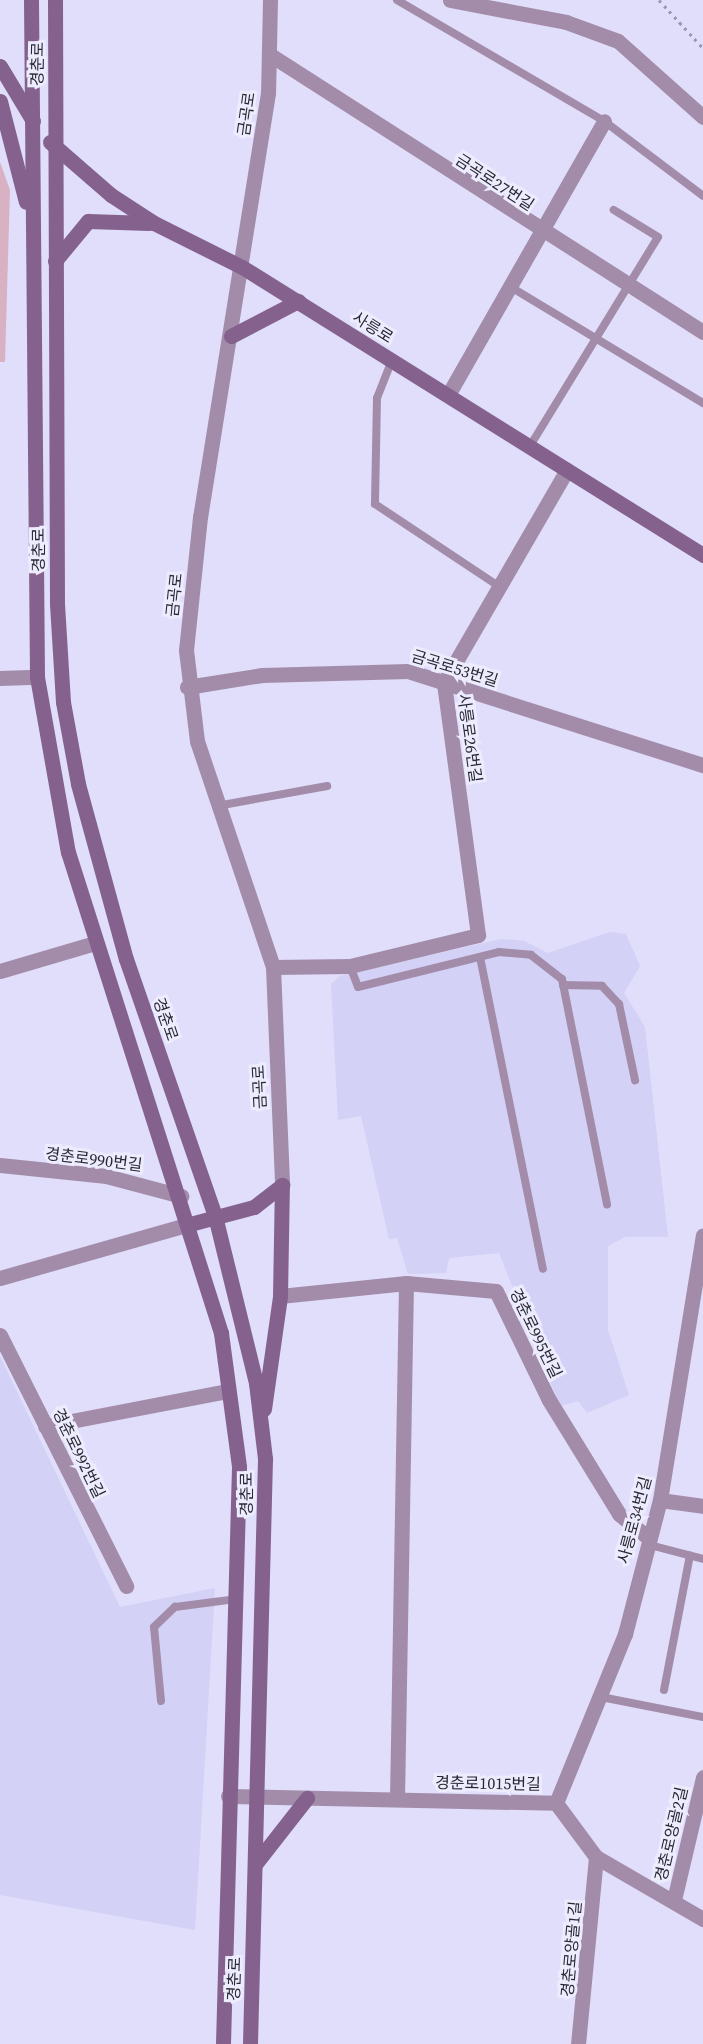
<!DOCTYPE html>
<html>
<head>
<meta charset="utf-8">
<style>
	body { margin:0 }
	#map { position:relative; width:703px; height:2044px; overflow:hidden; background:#e0defb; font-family:"Source Serif 4","Noto Sans KR",serif }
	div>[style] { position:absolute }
	.built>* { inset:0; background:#d3d1f5 }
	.green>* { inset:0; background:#d8b2c3 }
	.path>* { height:3px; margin-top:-1.5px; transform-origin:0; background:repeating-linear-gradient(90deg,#9998ae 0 3px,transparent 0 7.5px) }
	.lane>* { height:8px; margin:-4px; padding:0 4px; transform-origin:4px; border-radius:4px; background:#a38caa }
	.street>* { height:15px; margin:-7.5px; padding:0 7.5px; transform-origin:7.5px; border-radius:7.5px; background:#a38caa }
	.secondary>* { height:15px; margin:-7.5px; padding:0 7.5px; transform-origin:7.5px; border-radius:7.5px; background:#85628e }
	span { translate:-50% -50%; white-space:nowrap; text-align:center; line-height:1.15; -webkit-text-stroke:6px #edecfe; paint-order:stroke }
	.street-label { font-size:16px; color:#282732 }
</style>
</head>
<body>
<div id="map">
	<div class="built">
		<i style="clip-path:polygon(610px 932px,626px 934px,640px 966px,624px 993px,645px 1027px,668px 1237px,625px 1237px,608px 1246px,608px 1330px,629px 1395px,587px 1413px,578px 1401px,560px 1406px,499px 1253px,449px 1258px,446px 1273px,408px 1274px,397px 1238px,389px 1239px,361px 1116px,338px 1120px,331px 984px,340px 976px,501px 939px,524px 941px,548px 953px)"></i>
		<i style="clip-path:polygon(0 1356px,120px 1607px,215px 1588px,195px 1930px,0 1895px)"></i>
	</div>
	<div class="green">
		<i style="clip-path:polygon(0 162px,10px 190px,5px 362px,0 362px)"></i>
	</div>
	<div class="path">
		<i style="left:659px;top:0;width:65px;rotate:47.5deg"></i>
	</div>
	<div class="lane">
		<i style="left:397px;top:0;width:240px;rotate:30.3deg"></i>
		<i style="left:604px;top:121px;width:124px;rotate:37.1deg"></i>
		<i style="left:509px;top:286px;width:227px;rotate:31.1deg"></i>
		<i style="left:392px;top:360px;width:41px;rotate:111.5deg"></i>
		<i style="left:377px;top:398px;width:106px;rotate:91.1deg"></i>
		<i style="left:375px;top:504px;width:150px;rotate:33.6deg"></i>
		<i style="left:530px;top:446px;width:245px;rotate:-58.5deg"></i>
		<i style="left:658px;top:237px;width:52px;rotate:-148.5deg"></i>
		<i style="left:217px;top:806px;width:112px;rotate:-10.3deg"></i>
		<i style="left:480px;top:957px;width:318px;rotate:78.6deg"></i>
		<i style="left:350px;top:966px;width:22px;rotate:69deg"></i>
		<i style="left:358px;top:987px;width:145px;rotate:-13.9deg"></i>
		<i style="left:499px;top:952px;width:32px;rotate:5deg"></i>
		<i style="left:531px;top:955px;width:39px;rotate:38deg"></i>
		<i style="left:562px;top:979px;width:230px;rotate:78.7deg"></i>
		<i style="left:563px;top:985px;width:39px;rotate:1deg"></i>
		<i style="left:602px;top:986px;width:25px;rotate:47deg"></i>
		<i style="left:619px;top:1004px;width:78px;rotate:78.1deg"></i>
		<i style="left:646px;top:1544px;width:59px;rotate:14.7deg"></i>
		<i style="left:664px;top:1690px;width:137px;rotate:-79.1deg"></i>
		<i style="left:601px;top:1697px;width:104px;rotate:11.1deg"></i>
		<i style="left:161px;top:1701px;width:74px;rotate:-95.4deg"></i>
		<i style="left:154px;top:1627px;width:29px;rotate:-44deg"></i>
		<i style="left:175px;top:1607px;width:63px;rotate:-7.4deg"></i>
	</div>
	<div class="street">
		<i style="left:270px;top:0;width:93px;rotate:91.2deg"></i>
		<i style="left:268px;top:93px;width:429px;rotate:99.1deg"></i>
		<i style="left:200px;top:517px;width:134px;rotate:96deg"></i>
		<i style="left:186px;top:650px;width:92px;rotate:83.1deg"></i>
		<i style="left:197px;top:741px;width:238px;rotate:71.4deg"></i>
		<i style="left:273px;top:967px;width:218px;rotate:87.6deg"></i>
		<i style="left:450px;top:0;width:118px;rotate:10.7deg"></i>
		<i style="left:566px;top:22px;width:55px;rotate:20.1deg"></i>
		<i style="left:618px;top:41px;width:114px;rotate:41.8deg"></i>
		<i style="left:272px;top:56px;width:512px;rotate:32.63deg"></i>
		<i style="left:448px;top:395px;width:315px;rotate:-60.3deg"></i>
		<i style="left:0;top:678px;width:37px;rotate:-2deg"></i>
		<i style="left:187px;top:687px;width:76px;rotate:-9.1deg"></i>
		<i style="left:262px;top:675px;width:146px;rotate:-1.6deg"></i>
		<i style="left:408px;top:671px;width:310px;rotate:17.7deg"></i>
		<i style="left:273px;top:967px;width:77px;rotate:-0.7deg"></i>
		<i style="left:350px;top:966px;width:132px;rotate:-13.6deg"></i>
		<i style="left:478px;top:935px;width:255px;rotate:-97.7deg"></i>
		<i style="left:444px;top:682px;width:245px;rotate:-59.9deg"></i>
		<i style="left:0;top:971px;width:99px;rotate:-16.4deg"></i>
		<i style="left:0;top:1165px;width:107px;rotate:5.9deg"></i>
		<i style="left:106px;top:1176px;width:78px;rotate:14.9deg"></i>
		<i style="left:0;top:1278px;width:198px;rotate:-15.9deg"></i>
		<i style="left:280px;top:1296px;width:127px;rotate:-5.9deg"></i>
		<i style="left:406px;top:1283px;width:90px;rotate:5.1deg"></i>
		<i style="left:496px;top:1291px;width:121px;rotate:64.1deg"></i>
		<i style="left:549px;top:1400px;width:134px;rotate:58.4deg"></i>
		<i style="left:619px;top:1514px;width:36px;rotate:39deg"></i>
		<i style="left:0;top:1335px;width:281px;rotate:63.3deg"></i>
		<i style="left:45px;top:1426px;width:185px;rotate:-10.9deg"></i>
		<i style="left:660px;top:1500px;width:43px;rotate:7.9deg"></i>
		<i style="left:228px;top:1796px;width:328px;rotate:1.2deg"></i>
		<i style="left:397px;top:1799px;width:516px;rotate:-89deg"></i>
		<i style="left:556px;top:1803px;width:183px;rotate:-67.8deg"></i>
		<i style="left:625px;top:1634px;width:138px;rotate:-75.4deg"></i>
		<i style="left:660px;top:1500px;width:268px;rotate:-80.8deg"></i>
		<i style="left:556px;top:1803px;width:67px;rotate:53.5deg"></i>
		<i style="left:596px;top:1857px;width:124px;rotate:30.1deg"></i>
		<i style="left:674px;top:1900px;width:126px;rotate:-76.7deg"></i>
		<i style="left:578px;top:2044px;width:188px;rotate:-84.5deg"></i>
	</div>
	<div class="secondary">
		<i style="left:31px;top:0;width:677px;rotate:89.49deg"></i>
		<i style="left:37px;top:677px;width:178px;rotate:80deg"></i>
		<i style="left:68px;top:852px;width:505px;rotate:72.35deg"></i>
		<i style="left:221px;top:1333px;width:135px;rotate:82.3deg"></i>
		<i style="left:239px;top:1467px;width:577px;rotate:91.59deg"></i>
		<i style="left:55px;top:0;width:604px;rotate:89.81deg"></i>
		<i style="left:57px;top:604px;width:98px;rotate:86.5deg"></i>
		<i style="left:63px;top:702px;width:83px;rotate:79.6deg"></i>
		<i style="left:78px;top:784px;width:181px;rotate:74.7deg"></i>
		<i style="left:126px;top:959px;width:272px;rotate:70.9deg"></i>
		<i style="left:215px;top:1216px;width:172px;rotate:76.2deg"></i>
		<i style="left:256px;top:1383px;width:77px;rotate:83.2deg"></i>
		<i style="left:265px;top:1459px;width:585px;rotate:91.47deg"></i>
		<i style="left:0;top:66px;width:64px;rotate:59deg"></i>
		<i style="left:0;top:101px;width:104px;rotate:75.6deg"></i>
		<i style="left:50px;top:142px;width:81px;rotate:41deg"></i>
		<i style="left:111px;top:195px;width:51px;rotate:33.1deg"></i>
		<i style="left:154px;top:223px;width:98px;rotate:26.6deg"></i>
		<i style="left:242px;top:267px;width:544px;rotate:31.99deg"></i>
		<i style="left:55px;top:261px;width:52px;rotate:-50.5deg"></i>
		<i style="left:88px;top:221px;width:61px;rotate:1.9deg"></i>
		<i style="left:231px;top:336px;width:76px;rotate:-27.6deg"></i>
		<i style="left:190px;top:1224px;width:66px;rotate:-14.9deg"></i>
		<i style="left:254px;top:1207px;width:36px;rotate:-38deg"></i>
		<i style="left:264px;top:1409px;width:114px;rotate:-81.9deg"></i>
		<i style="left:280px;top:1296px;width:111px;rotate:-89deg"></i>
		<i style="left:256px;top:1863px;width:83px;rotate:-51.9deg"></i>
	</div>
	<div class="street-label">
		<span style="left:37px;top:64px;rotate:-89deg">경춘로</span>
		<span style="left:246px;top:114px;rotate:-82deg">금곡로</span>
		<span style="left:495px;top:182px;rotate:33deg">금곡로27번길</span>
		<span style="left:373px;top:327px;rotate:32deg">사릉로</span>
		<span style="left:38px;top:550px;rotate:-90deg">경춘로</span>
		<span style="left:174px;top:595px;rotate:-84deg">금곡로</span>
		<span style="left:455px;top:668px;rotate:17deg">금곡로53번길</span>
		<span style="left:470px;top:738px;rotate:82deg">사릉로26번길</span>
		<span style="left:166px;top:1019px;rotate:71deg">경춘로</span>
		<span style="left:259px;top:1087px;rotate:-93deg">금곡로</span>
		<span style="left:94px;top:1159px;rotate:7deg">경춘로990번길</span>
		<span style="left:536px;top:1333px;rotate:64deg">경춘로995번길</span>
		<span style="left:79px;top:1453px;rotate:64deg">경춘로992번길</span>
		<span style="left:246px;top:1494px;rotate:-90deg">경춘로</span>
		<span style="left:634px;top:1520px;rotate:-75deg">사릉로34번길</span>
		<span style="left:488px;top:1783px;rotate:1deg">경춘로1015번길</span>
		<span style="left:671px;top:1834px;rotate:-77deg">경춘로양골2길</span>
		<span style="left:571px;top:1949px;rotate:-85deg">경춘로양골1길</span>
		<span style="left:234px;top:1979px;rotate:-88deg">경춘로</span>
	</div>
</div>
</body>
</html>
